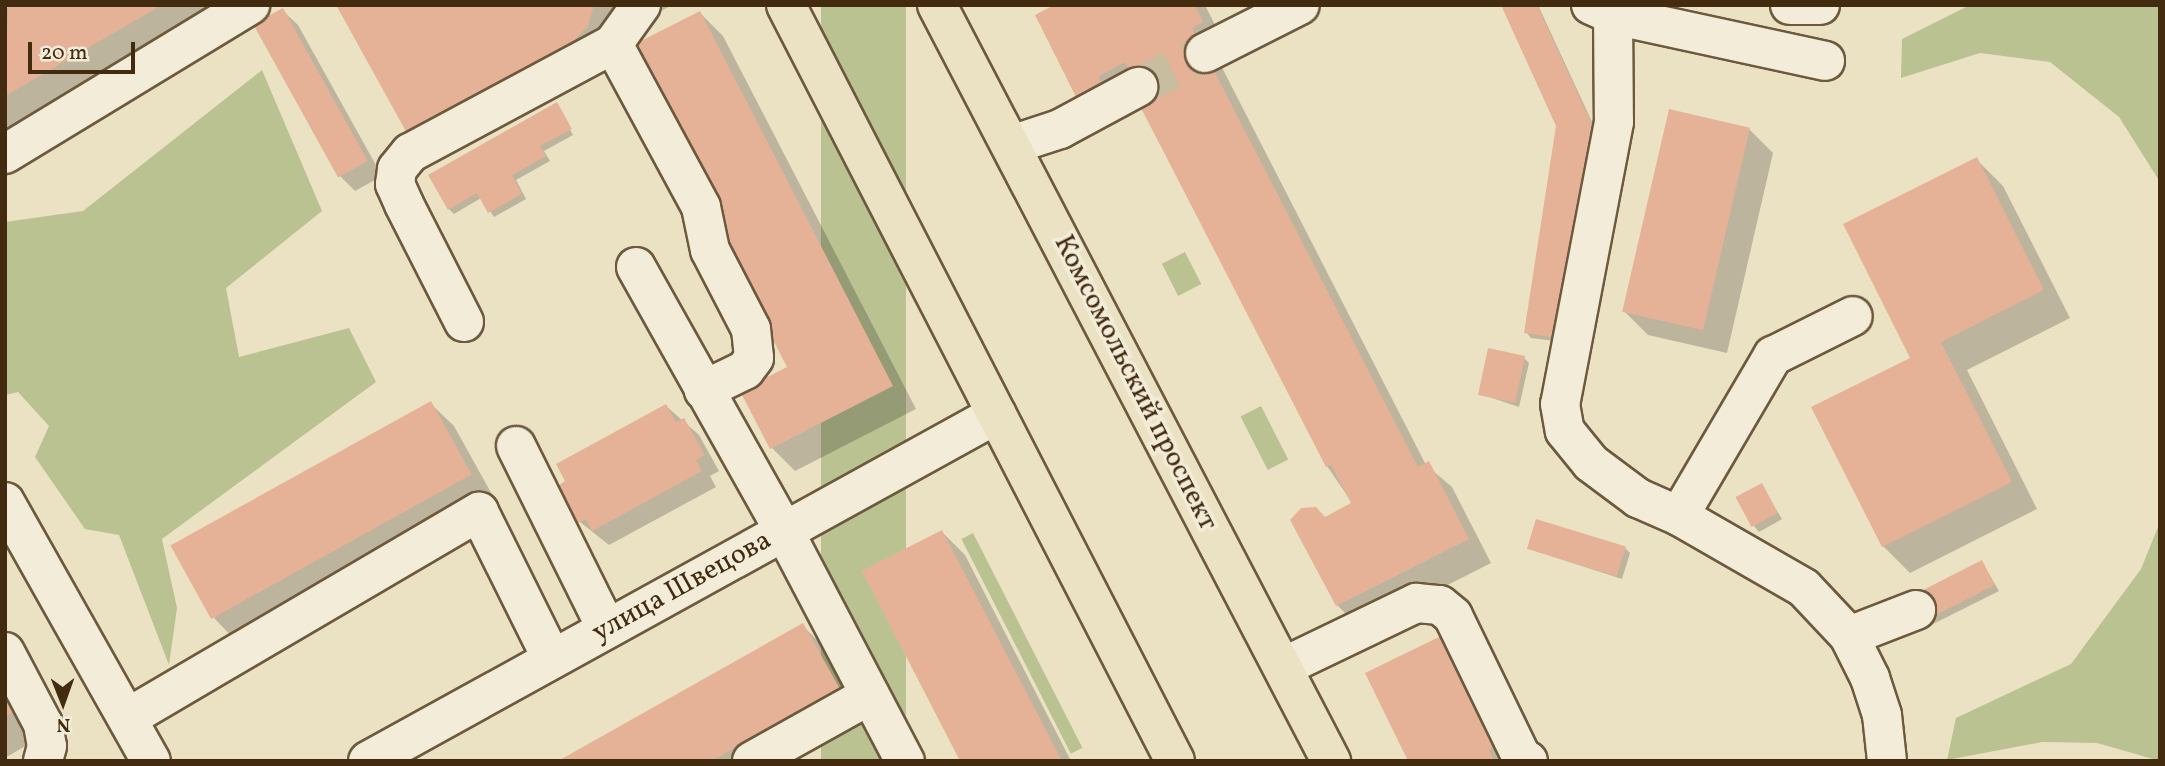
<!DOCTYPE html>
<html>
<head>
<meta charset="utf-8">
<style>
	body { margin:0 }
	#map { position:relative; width:2165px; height:766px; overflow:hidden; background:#ebe2c4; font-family:Vollkorn,serif }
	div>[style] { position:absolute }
	.green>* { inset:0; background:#bbc291; transform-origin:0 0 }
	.shadow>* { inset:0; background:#0003 }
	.building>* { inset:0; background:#e5b297; transform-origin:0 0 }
	.minor-tunnel>* { height:38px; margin-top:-19px; transform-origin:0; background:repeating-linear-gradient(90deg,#c9bda0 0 38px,transparent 0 57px) }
	.roads { filter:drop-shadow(2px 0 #6d593d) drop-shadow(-2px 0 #6d593d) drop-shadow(0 2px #6d593d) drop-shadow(0 -2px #6d593d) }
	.minor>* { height:38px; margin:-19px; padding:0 19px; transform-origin:19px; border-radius:19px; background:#f2ecd9 }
	.major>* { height:38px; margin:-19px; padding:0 19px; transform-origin:19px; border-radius:19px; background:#ebe2c4 }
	span { translate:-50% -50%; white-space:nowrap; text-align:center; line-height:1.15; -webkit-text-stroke:7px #f2ecd9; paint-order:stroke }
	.street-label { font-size:28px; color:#432b10 }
	.frame { position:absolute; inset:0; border:7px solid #432b10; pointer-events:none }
	.north { position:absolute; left:28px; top:668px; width:70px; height:70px; -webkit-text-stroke:5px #f2ecd9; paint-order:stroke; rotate:179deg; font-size:19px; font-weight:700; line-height:28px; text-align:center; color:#432b10 }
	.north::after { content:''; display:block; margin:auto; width:24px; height:32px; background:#432b10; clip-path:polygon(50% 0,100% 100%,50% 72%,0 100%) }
	.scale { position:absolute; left:28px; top:42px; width:107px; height:32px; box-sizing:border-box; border:4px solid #432b10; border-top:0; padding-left:9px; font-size:21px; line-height:24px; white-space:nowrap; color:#432b10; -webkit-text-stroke:5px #f2ecd9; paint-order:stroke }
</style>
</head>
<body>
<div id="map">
	<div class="green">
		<i style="left:821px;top:5px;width:85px;height:850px"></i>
		<i style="clip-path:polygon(1970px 5px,2160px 5px,2160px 182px,2119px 117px,2050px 62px,1980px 53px,1901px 78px,1902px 39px)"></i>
		<i style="clip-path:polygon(262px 70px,322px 211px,226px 288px,239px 357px,349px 328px,376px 382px,162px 539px,177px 608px,169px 665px,119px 535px,85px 529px,35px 457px,49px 426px,18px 392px,5px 395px,5px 222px,83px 211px)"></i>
		<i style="left:1185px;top:252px;width:36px;height:26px;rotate:63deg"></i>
		<i style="left:1261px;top:406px;width:60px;height:23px;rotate:63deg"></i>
		<i style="clip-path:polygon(2160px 522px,2160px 761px,2097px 743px,2042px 742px,1947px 760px,1956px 718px,2071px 664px,2141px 569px)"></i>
		<i style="left:973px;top:533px;width:241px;height:13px;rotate:63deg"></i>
	</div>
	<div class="shadow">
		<i style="clip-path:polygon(12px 5px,210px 5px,214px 12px,5px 132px,5px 9px)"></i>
		<i style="clip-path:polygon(338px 5px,615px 5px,619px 24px,433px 157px)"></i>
		<i style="clip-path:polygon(645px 5px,672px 5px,654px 15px)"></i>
		<i style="clip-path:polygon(1057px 5px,1205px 5px,1225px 45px,1214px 52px,1426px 465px,1452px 487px,1491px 563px,1361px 629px,1337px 605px,1293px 520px,1325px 519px,1353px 504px,1327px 466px,1142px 106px,1124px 113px,1116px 124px,1101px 120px)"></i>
		<i style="clip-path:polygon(1503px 5px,1538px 5px,1599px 137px,1570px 343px,1531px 338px,1526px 332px,1557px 126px)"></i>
		<i style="clip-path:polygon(282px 10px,298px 25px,382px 176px,355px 191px,340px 176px,256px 24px)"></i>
		<i style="clip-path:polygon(700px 13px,723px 36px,916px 409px,795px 471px,772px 448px,789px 368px,726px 221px)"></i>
		<i style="clip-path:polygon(558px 108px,573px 135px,544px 151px,550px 161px,516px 180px,526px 199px,494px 217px,481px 198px,454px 214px,449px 209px)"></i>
		<i style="clip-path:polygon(1749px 129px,1773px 153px,1727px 353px,1648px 335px,1624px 311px)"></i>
		<i style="clip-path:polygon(1976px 159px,2003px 186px,2070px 318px,1967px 370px,2037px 509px,1910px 573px,1883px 546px)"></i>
		<i style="clip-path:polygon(1524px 358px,1529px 363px,1519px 407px,1480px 394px)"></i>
		<i style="clip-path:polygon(430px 403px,454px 426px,494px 498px,237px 642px,214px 618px)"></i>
		<i style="clip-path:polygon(666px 406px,699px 435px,719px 471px,710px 476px,716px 487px,609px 545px,580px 522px)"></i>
		<i style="clip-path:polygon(1761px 485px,1782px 519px,1759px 532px,1754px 526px)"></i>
		<i style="clip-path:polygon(942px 532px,965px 555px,1071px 761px,962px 761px)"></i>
		<i style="clip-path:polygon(1625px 548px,1630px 553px,1622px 579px,1529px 549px)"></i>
		<i style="clip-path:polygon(1982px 562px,1999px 591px,1929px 626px,1924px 621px)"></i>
		<i style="clip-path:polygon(803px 626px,826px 649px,862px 712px,775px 761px,561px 761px)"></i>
		<i style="clip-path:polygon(1441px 638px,1464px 661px,1513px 761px,1410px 761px)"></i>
		<i style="clip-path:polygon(5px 671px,44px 735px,5px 758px)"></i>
	</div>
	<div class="building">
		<i style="clip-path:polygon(8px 5px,162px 5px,5px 96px)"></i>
		<i style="clip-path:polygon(336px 5px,594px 5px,588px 26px,571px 43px,408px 135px)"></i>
		<i style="clip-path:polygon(1054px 5px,1195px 5px,1203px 22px,1192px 28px,1418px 467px,1429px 461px,1469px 539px,1336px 606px,1290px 520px,1301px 508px,1316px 507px,1325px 517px,1351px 503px,1331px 465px,1326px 467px,1140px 106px,1146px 102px,1125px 62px,1099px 76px,1102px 89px,1093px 101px,1076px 97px,1035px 15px)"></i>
		<i style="clip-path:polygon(1501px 5px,1537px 5px,1595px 131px,1565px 339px,1524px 333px,1556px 126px)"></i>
		<i style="left:283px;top:8px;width:175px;height:34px;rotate:61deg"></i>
		<i style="clip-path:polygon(700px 11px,893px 386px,770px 449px,740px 391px,787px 367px,714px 226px,724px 220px,633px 45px)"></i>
		<i style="clip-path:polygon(557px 102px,572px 129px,540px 146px,546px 156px,512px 175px,522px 194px,488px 213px,477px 193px,448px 210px,428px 175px)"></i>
		<i style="left:1669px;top:109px;width:83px;height:208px;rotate:13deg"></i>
		<i style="clip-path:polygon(1977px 157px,2044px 290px,1941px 342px,2012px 482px,1882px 547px,1811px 407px,1910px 358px,1843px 224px)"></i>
		<i style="left:1488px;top:348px;width:38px;height:48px;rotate:12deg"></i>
		<i style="left:431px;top:401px;width:84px;height:298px;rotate:61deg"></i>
		<i style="clip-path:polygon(666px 404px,676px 422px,684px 418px,705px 455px,696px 460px,702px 471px,592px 531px,586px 519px,578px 523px,558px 486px,565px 481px,556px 464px)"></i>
		<i style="left:1762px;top:483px;width:34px;height:30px;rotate:62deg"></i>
		<i style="left:1536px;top:519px;width:94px;height:31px;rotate:17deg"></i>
		<i style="clip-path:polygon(942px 530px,1062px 761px,960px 761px,862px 571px)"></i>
		<i style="left:1982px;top:560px;width:28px;height:82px;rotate:63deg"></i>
		<i style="clip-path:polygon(803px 623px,840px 689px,711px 761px,558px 761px)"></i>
		<i style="clip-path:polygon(1441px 636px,1496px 746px,1489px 750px,1494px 761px,1408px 761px,1365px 673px)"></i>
		<i style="clip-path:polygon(5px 685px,19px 708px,5px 717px)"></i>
	</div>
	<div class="minor-tunnel">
		<i style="left:1138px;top:87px;width:75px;rotate:-26.9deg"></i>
	</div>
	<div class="roads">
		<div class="minor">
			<i style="left:1591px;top:5px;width:24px;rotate:24deg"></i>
			<i style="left:1613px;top:15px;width:107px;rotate:89.5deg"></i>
			<i style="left:1614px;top:122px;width:287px;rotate:100.8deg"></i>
			<i style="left:1560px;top:404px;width:27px;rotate:80deg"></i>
			<i style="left:1565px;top:431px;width:41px;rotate:50.9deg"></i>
			<i style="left:1591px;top:463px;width:59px;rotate:36.7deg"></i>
			<i style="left:1638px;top:498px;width:45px;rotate:23.7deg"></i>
			<i style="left:1679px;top:516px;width:144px;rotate:29.9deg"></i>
			<i style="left:1804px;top:588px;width:66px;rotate:46.8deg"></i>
			<i style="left:1849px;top:636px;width:47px;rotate:63.4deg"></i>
			<i style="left:1870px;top:678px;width:39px;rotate:72deg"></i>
			<i style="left:1882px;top:715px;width:46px;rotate:83.8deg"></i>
			<i style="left:1790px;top:5px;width:30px"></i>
			<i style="left:1613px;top:15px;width:217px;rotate:12.2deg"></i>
			<i style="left:613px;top:44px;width:185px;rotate:61.6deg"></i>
			<i style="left:701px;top:207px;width:44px;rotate:78.2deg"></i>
			<i style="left:710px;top:250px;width:89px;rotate:62.6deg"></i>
			<i style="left:751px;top:329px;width:29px;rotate:84deg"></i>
			<i style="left:754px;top:358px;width:15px;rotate:127deg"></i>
			<i style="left:745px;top:370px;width:46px;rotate:154deg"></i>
			<i style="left:1205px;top:53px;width:106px;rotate:-26.8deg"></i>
			<i style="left:1011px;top:145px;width:52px;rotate:-18.1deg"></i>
			<i style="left:1060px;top:129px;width:89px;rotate:-28.3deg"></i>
			<i style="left:5px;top:154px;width:287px;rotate:-31.3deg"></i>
			<i style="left:636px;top:267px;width:303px;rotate:60.7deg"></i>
			<i style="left:784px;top:531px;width:260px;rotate:62.3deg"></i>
			<i style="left:464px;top:322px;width:132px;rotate:-117deg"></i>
			<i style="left:404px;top:204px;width:22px;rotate:-114deg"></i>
			<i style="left:395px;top:184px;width:15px;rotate:-82deg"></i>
			<i style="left:397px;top:169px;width:21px;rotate:-51deg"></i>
			<i style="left:410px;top:153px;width:230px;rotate:-28.2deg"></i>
			<i style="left:613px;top:44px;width:48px;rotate:-54.3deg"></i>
			<i style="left:516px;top:446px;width:204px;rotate:63.6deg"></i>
			<i style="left:5px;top:502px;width:297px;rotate:60.6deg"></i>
			<i style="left:1679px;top:516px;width:186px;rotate:-59.6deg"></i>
			<i style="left:1773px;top:356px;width:89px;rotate:-26.6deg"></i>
			<i style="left:1849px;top:636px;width:72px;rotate:-21.2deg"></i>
			<i style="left:5px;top:652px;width:81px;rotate:62.2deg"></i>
			<i style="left:43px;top:724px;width:22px;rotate:80deg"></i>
			<i style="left:47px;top:746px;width:16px;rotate:105deg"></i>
			<i style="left:1283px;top:667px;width:148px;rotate:-25.7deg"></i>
			<i style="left:1416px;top:603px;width:24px;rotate:5deg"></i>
			<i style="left:1440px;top:605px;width:17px;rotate:40deg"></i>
			<i style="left:1453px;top:616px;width:160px;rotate:64.1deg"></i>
			<i style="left:1523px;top:760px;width:5px;rotate:11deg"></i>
			<i style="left:129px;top:717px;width:406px;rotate:-30.4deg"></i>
			<i style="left:479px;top:512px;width:164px;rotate:63.6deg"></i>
			<i style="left:368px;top:761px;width:718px;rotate:-28.88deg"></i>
			<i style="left:752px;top:761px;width:135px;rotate:-29.2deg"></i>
		</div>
		<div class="major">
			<i style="left:786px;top:5px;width:850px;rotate:62.77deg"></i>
			<i style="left:937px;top:5px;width:853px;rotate:62.47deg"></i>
		</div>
	</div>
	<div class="street-label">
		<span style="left:1135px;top:383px;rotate:63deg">Комсомольский проспект</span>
		<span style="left:682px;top:587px;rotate:-29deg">улица Швецова</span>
	</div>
	<div class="frame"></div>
	<div class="north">N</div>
	<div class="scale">20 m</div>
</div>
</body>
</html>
